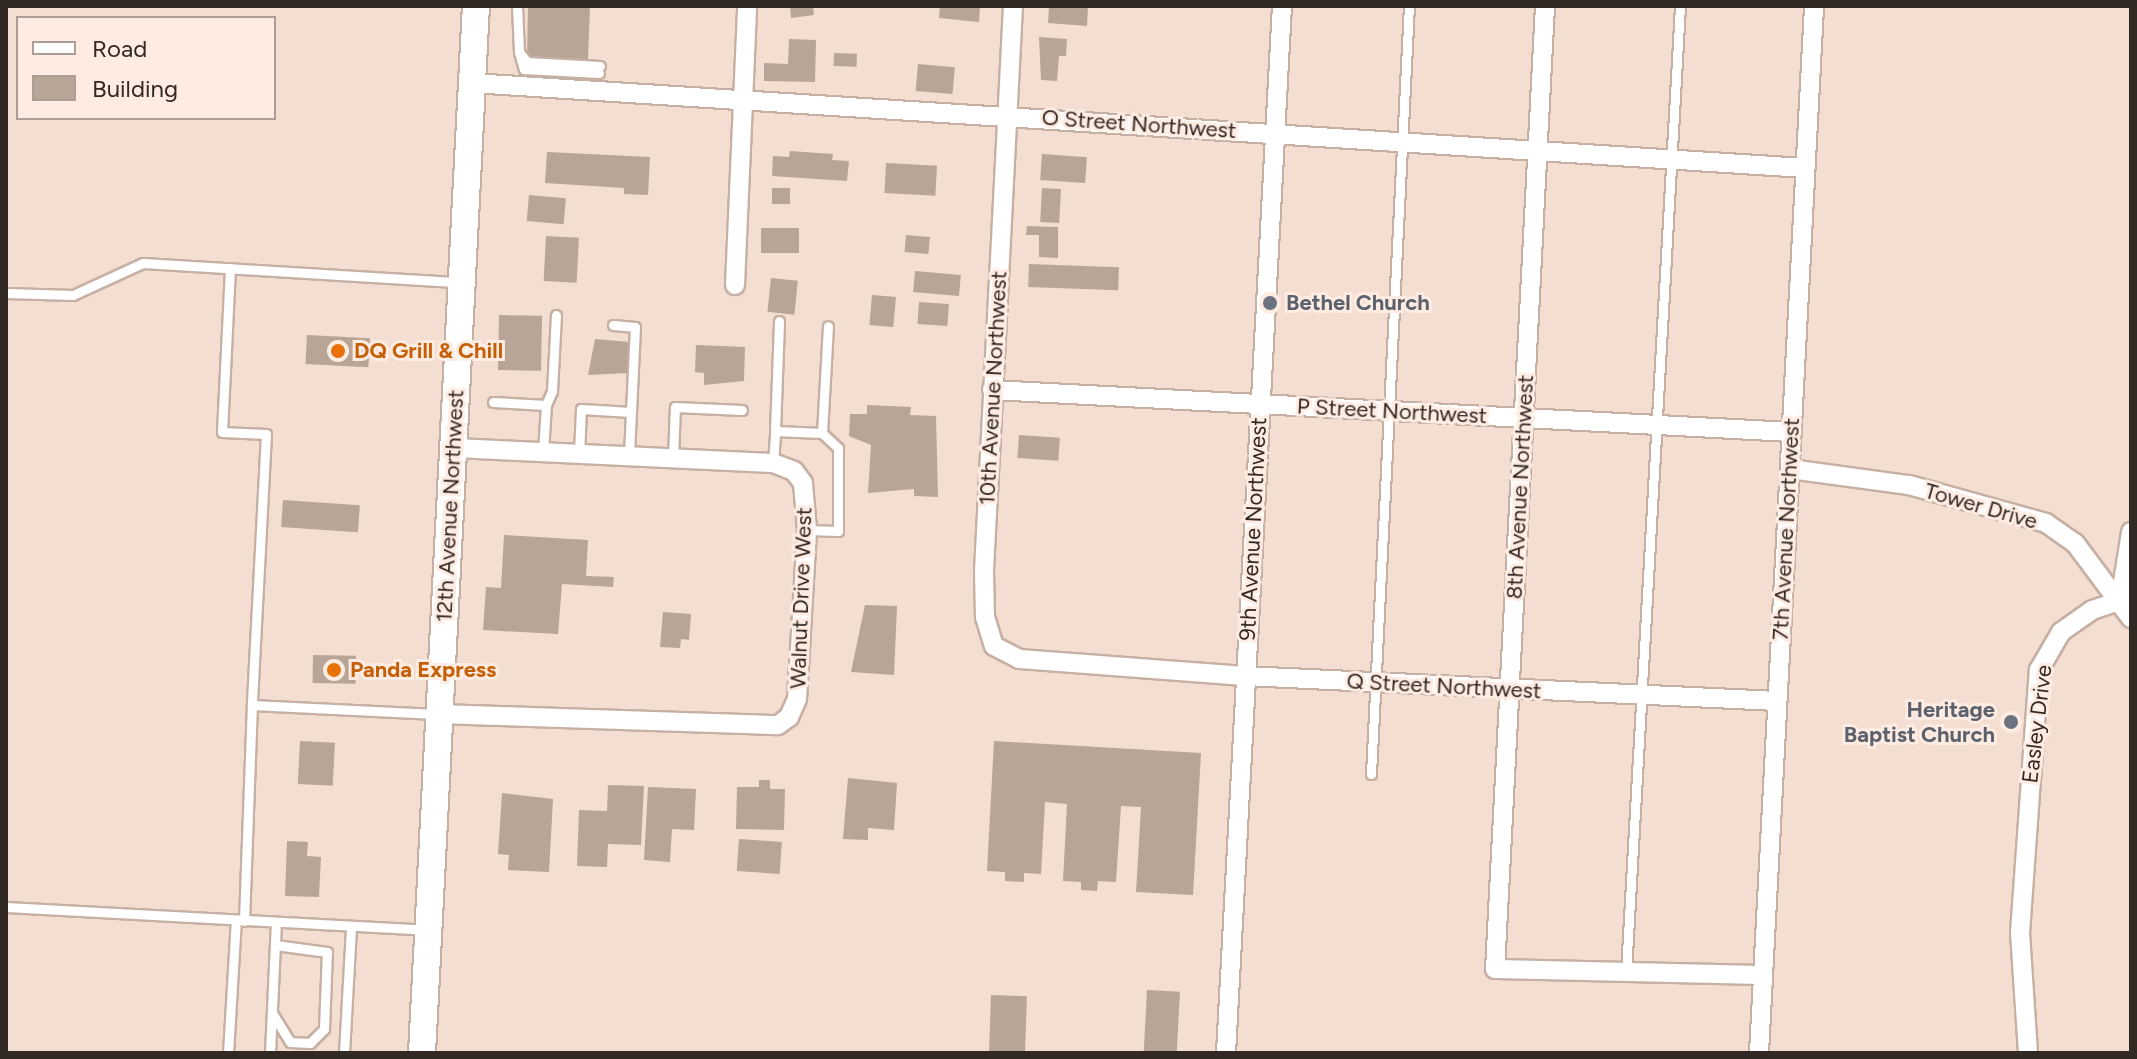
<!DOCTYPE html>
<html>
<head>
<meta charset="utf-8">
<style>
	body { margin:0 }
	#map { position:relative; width:2137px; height:1059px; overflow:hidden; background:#f4ddd1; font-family:Figtree,sans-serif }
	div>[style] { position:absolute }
	.building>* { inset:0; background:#b9a498; transform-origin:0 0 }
	.roads { filter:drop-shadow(2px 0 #c6b0a4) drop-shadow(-2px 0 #c6b0a4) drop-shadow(0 2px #c6b0a4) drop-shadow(0 -2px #c6b0a4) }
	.service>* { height:9px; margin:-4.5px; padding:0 4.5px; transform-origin:4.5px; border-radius:4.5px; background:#fff }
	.minor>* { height:18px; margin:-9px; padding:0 9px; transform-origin:9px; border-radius:9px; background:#fff }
	.secondary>* { height:26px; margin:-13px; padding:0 13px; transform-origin:13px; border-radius:13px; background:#fff }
	.dots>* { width:22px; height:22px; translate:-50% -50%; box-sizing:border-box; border:4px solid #feebe1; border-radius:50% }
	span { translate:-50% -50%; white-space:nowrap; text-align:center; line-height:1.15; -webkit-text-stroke:6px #feebe1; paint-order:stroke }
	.street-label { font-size:22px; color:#322925 }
	.worship-label { font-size:22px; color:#5b616d; font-weight:700 }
	.left { translate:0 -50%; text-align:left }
	.right { translate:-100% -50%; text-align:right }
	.food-label { font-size:22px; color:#c56008; font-weight:700 }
	.frame { position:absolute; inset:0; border:8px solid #322925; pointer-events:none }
	.legend { position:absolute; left:16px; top:16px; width:260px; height:104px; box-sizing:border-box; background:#feebe1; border:2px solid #ac9d96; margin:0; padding:10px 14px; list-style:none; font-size:24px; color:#322925 }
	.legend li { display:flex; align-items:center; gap:16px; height:40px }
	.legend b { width:40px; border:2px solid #ac9d96 }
</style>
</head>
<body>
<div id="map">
	<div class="building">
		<i style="clip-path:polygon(528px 6px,590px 6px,588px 60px,559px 59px,559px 73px,543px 72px,544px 58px,527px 57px)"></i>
		<i style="clip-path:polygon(790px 6px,813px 6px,814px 15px,791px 18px)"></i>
		<i style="clip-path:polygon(940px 6px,980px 6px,979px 22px,939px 18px)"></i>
		<i style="clip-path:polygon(1049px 6px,1088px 6px,1087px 26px,1048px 23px)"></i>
		<i style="clip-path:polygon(1039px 37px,1067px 39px,1066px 56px,1059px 56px,1057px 81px,1041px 80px)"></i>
		<i style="clip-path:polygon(789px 39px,816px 40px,815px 82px,764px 81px,764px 63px,788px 64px)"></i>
		<i style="left:834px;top:53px;width:23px;height:13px;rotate:2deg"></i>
		<i style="left:918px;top:64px;width:37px;height:27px;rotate:5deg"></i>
		<i style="clip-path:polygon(790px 151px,833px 154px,832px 160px,849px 161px,847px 181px,772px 176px,773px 156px,789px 157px)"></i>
		<i style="clip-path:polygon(547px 152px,650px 157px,648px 195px,624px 194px,624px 188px,545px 183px)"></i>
		<i style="left:1042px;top:154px;width:45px;height:26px;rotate:4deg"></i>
		<i style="left:886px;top:163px;width:51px;height:30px;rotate:3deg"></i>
		<i style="left:772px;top:188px;width:18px;height:16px"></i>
		<i style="left:1042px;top:188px;width:19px;height:34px;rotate:3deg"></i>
		<i style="left:529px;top:195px;width:37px;height:26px;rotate:5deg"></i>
		<i style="clip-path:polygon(1027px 226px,1058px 227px,1058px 258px,1039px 257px,1039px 235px,1026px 235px)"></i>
		<i style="left:761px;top:228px;width:38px;height:25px"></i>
		<i style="left:906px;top:235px;width:24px;height:17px;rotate:5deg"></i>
		<i style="left:546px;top:236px;width:33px;height:45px;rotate:3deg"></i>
		<i style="left:1029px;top:264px;width:90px;height:23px;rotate:2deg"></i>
		<i style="left:915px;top:271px;width:46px;height:21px;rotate:5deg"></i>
		<i style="left:771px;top:278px;width:27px;height:34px;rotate:6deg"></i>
		<i style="left:872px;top:295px;width:24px;height:30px;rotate:5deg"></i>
		<i style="left:919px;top:302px;width:30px;height:22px;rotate:4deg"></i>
		<i style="left:499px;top:315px;width:43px;height:55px;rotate:1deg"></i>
		<i style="left:307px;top:335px;width:63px;height:29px;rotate:3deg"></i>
		<i style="clip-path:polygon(595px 339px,630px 342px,627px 373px,588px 375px)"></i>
		<i style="clip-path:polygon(696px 345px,745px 347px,744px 381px,704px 385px,704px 373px,695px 372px)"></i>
		<i style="clip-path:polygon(867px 405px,911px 407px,910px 415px,936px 416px,938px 497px,914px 496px,914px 489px,868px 493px,871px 445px,849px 436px,850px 414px,867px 414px)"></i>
		<i style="left:1019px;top:435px;width:41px;height:23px;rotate:4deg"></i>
		<i style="left:283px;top:500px;width:77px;height:27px;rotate:4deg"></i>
		<i style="clip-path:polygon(504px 535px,588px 540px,586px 576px,614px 577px,613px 587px,562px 584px,558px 634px,483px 630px,486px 587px,501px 588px)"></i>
		<i style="clip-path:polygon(865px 605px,897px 606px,894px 675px,851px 672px)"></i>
		<i style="clip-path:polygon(663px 612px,691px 614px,689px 640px,681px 639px,680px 648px,660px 647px)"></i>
		<i style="left:313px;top:655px;width:43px;height:28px;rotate:1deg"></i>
		<i style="left:300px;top:741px;width:35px;height:43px;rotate:3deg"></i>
		<i style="clip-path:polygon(994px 741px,1201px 753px,1193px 895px,1136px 892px,1141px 807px,1121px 806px,1116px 882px,1098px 881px,1097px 891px,1081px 890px,1081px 882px,1063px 881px,1067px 804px,1045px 802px,1041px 874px,1024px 873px,1024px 882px,1005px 881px,1005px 872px,987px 871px)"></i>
		<i style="clip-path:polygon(848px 778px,897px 783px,894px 830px,868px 828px,868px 840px,843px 839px)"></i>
		<i style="clip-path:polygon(759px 780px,770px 780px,770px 789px,785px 789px,784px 830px,736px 829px,737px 787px,759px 787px)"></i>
		<i style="clip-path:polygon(608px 785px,644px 786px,641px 845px,608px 844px,607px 867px,577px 866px,579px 810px,607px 811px)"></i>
		<i style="clip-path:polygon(648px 787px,696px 789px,694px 830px,672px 829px,670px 862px,644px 860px)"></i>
		<i style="clip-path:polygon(502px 793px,553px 799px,549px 872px,508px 870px,509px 855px,498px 854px)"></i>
		<i style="left:739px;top:839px;width:43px;height:32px;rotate:4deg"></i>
		<i style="clip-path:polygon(287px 841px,308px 842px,307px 856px,321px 857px,319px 897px,285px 896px)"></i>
		<i style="left:1147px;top:990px;width:33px;height:63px;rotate:3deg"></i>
		<i style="left:991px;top:995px;width:36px;height:58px;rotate:2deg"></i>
	</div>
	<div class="roads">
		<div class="service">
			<i style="left:517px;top:6px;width:46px;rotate:87.5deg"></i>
			<i style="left:519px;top:52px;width:13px;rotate:51deg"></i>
			<i style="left:527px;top:62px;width:73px;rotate:3.1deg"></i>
			<i style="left:519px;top:52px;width:18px;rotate:74deg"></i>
			<i style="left:524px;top:69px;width:75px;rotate:3.1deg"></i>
			<i style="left:230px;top:268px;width:164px;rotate:92.8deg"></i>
			<i style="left:222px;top:432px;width:44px;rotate:2.6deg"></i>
			<i style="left:266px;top:434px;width:271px;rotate:93deg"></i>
			<i style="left:252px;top:705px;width:184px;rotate:2.8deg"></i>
			<i style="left:6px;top:293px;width:67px;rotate:1.7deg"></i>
			<i style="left:73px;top:295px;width:77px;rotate:-24.6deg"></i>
			<i style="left:143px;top:263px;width:316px;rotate:3.5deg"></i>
			<i style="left:613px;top:325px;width:22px;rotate:5deg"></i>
			<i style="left:635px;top:327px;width:129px;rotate:92.7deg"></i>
			<i style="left:493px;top:402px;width:53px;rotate:3.2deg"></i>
			<i style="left:546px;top:405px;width:47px;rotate:93.7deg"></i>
			<i style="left:546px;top:405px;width:15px;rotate:-67deg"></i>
			<i style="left:552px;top:391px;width:76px;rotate:-87deg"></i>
			<i style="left:775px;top:431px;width:110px;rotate:-87.9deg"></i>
			<i style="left:822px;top:433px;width:107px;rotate:-86.8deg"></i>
			<i style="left:579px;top:454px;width:45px;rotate:-87.5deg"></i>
			<i style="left:581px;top:409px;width:50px;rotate:3.4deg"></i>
			<i style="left:673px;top:458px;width:51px;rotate:-87.8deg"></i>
			<i style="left:675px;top:407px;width:67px;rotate:2.6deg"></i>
			<i style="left:773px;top:463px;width:32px;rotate:-86deg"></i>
			<i style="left:775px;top:431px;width:47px;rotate:2.4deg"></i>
			<i style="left:822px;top:433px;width:22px;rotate:43deg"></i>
			<i style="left:838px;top:448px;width:83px;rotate:90deg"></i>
			<i style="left:838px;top:531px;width:31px;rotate:-178deg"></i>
			<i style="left:1371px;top:774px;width:769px;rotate:-87.17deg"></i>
			<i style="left:6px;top:907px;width:421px;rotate:3.1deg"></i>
			<i style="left:244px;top:921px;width:216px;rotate:-87.9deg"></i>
			<i style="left:1626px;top:972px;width:968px;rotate:-86.8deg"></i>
			<i style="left:272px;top:1013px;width:34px;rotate:58deg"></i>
			<i style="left:290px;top:1042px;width:20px;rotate:3deg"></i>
			<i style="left:310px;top:1043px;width:20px;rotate:-45deg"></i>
			<i style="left:324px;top:1029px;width:77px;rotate:-87.8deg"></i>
			<i style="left:327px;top:952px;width:52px;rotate:-172.3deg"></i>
			<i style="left:228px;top:1053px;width:133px;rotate:-86.6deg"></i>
			<i style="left:270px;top:1053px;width:131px;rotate:-87.4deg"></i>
			<i style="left:344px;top:1053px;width:126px;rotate:-86.8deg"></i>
		</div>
		<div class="minor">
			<i style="left:1013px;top:6px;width:566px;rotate:92.94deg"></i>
			<i style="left:984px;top:571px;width:46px;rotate:88.8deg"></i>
			<i style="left:985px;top:617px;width:30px;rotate:73deg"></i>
			<i style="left:994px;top:646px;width:28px;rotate:27deg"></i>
			<i style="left:1019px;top:659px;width:227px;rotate:4.3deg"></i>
			<i style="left:1245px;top:676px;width:533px;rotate:2.69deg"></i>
			<i style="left:1545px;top:6px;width:964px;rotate:92.97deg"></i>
			<i style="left:1495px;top:969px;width:268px;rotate:1.3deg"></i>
			<i style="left:472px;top:83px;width:1336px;rotate:3.65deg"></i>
			<i style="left:735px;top:285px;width:279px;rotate:-87.5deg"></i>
			<i style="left:992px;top:390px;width:801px;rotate:3.01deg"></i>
			<i style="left:1790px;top:469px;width:120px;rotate:7.7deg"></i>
			<i style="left:1909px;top:485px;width:142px;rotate:15.5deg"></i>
			<i style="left:2046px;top:523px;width:35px;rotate:35deg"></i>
			<i style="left:2075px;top:543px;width:94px;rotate:53.3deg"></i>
			<i style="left:439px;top:714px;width:339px;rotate:1.9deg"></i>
			<i style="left:778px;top:725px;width:14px;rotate:-36deg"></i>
			<i style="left:789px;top:717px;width:20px;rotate:-66deg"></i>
			<i style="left:797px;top:699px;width:169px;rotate:-86.6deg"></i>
			<i style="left:807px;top:530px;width:47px;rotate:-94.9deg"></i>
			<i style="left:803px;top:483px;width:15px;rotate:-127deg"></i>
			<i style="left:794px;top:471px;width:22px;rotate:-159deg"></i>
			<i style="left:773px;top:463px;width:320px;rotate:-177.3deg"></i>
			<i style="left:1226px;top:1053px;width:1048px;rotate:-86.94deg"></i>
			<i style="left:1759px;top:1053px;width:1048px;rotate:-86.99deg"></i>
			<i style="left:2028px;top:1053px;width:120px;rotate:-93.8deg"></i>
			<i style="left:2020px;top:933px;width:264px;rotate:-85.9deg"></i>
			<i style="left:2039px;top:670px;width:44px;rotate:-59.9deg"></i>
			<i style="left:2061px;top:632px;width:38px;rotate:-35deg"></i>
			<i style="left:2092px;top:610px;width:29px;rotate:-18deg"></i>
			<i style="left:2120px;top:601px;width:70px;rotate:-80.9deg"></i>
		</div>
		<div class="secondary">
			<i style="left:422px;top:1053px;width:1048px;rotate:-87.05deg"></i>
		</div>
	</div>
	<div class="dots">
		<i style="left:1270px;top:303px;background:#6b7280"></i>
		<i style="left:338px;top:351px;background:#e8710a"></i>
		<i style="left:334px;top:670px;background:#e8710a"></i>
		<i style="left:2011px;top:722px;background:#6b7280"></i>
	</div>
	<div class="street-label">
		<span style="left:1139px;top:124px;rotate:4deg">O Street Northwest</span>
		<span style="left:993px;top:388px;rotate:-87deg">10th Avenue Northwest</span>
		<span style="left:1392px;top:411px;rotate:3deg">P Street Northwest</span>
		<span style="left:1520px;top:487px;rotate:-87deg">8th Avenue Northwest</span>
		<span style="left:450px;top:506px;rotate:-87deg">12th Avenue Northwest</span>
		<span style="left:1981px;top:506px;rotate:16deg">Tower Drive</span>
		<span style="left:1253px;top:529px;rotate:-87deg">9th Avenue Northwest</span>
		<span style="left:1786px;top:529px;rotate:-87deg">7th Avenue Northwest</span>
		<span style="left:801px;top:598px;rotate:-88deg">Walnut Drive West</span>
		<span style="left:1444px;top:686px;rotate:3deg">Q Street Northwest</span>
		<span style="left:2037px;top:724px;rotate:-83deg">Easley Drive</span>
	</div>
	<div class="worship-label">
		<span class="left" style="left:1286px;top:303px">Bethel Church</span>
		<span class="right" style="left:1995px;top:722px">Heritage<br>Baptist Church</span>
	</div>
	<div class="food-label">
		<span class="left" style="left:354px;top:351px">DQ Grill &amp; Chill</span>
		<span class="left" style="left:350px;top:670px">Panda Express</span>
	</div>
	<div class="frame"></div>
	<ul class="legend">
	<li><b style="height:10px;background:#fff"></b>Road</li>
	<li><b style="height:22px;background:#b9a498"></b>Building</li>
	</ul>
</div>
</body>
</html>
